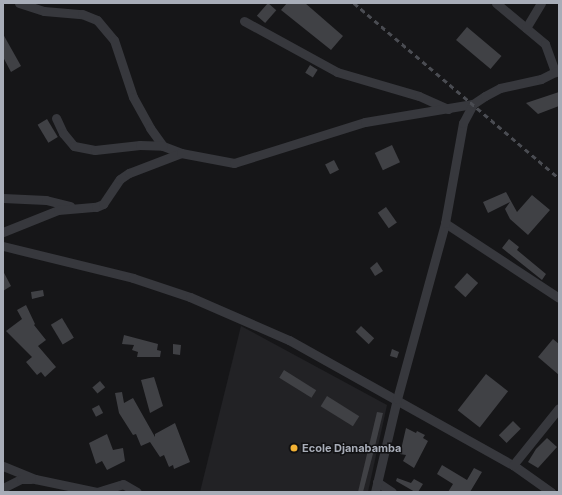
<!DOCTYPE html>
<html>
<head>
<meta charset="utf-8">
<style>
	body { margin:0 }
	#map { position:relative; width:562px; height:495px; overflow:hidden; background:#161618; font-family:Inter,sans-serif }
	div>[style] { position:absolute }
	.built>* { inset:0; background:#222225 }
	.building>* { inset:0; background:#404145; transform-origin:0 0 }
	.minor>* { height:9px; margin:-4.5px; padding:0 4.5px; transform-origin:4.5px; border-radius:4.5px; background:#37383d }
	.rail>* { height:2.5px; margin-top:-1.25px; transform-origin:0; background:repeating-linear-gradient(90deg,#4a4c52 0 5px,transparent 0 9px) }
	.dots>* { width:11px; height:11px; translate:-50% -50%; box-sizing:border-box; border:2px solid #111113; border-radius:50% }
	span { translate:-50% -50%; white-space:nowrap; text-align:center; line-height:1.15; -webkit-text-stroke:3px #111113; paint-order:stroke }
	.poi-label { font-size:11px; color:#a8adb8; font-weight:700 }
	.left { translate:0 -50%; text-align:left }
	.frame { position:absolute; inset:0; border:4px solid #a8adb8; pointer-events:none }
</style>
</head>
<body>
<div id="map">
	<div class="built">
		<i style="clip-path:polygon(241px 326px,387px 405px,368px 492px,200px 492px)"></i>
	</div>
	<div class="building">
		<i style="left:268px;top:3px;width:11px;height:17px;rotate:41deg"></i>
		<i style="clip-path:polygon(287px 3px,305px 3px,343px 36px,331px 50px,281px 10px)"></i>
		<i style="left:467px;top:27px;width:45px;height:17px;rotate:40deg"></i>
		<i style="clip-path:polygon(3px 34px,21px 66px,11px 72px,3px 57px)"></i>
		<i style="left:310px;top:65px;width:9px;height:9px;rotate:32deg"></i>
		<i style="clip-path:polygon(559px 92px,559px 106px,538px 114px,526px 103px)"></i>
		<i style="left:47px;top:119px;width:21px;height:11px;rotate:59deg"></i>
		<i style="left:392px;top:145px;width:19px;height:19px;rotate:65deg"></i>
		<i style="left:334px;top:160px;width:11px;height:10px;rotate:63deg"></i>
		<i style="clip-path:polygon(506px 192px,517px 212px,532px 195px,550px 210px,528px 235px,510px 219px,505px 209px,510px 202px,488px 213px,483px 202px)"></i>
		<i style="left:386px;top:207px;width:19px;height:10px;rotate:55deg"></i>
		<i style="clip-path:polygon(509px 239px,519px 247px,517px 250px,546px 274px,542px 280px,502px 248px)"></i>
		<i style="clip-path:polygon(377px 262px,383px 271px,375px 276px,370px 268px)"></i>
		<i style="clip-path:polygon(3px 271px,11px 286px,3px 291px)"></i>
		<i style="left:467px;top:273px;width:15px;height:19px;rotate:42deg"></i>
		<i style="clip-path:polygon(43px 290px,44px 296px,32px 299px,31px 292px)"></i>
		<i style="clip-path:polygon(26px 305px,35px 324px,34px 325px,46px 340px,38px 346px,56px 367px,45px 377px,41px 372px,37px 375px,26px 362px,32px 357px,6px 331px,22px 319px,17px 310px)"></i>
		<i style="left:62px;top:318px;width:23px;height:13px;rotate:59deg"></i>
		<i style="left:361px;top:326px;width:18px;height:8px;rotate:43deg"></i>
		<i style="clip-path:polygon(124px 335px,158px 344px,157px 350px,161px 351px,160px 357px,137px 357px,138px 352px,132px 350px,134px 345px,122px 344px)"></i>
		<i style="clip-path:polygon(553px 339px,559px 344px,559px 375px,538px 357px)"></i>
		<i style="clip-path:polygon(173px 344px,181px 345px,180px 355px,173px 354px)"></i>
		<i style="clip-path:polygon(392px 349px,399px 352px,397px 358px,390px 356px)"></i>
		<i style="left:284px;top:370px;width:38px;height:9px;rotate:32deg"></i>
		<i style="left:486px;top:374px;width:28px;height:46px;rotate:38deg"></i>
		<i style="clip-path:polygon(154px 377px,163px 406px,150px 413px,141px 380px)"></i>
		<i style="left:100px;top:381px;width:8px;height:10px;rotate:50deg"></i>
		<i style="clip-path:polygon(122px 392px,124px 403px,133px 398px,155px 437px,155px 434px,175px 423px,190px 462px,174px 469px,173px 465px,169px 467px,164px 455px,160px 457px,150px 442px,141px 446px,136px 434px,133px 435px,119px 413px,115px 393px)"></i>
		<i style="left:327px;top:396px;width:38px;height:12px;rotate:32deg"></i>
		<i style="left:99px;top:405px;width:9px;height:8px;rotate:63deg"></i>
		<i style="clip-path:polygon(377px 412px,383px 413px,375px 446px,363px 492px,358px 492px)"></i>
		<i style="left:513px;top:421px;width:11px;height:20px;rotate:45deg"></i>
		<i style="clip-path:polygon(406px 428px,416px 433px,417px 431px,425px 435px,423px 438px,428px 441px,414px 468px,403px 461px,406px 455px,400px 454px)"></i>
		<i style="clip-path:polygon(107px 434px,113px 450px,123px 448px,125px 461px,107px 470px,102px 461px,96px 464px,89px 443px)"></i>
		<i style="clip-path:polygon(547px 438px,557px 447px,538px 468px,528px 462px,536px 449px)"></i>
		<i style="clip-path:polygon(442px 465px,467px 480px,474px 468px,482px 472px,470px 492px,448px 492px,453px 484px,437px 474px)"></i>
		<i style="clip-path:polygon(397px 478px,411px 483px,414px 479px,423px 484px,418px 492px,415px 492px,396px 481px)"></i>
	</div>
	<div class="minor">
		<i style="left:19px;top:3px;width:26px;rotate:18deg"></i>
		<i style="left:44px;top:11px;width:38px;rotate:5deg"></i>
		<i style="left:82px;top:14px;width:16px;rotate:22deg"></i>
		<i style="left:97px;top:20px;width:26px;rotate:50deg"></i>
		<i style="left:114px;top:40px;width:60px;rotate:71.6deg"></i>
		<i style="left:133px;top:97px;width:35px;rotate:61deg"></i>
		<i style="left:150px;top:128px;width:22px;rotate:54deg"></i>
		<i style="left:163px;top:146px;width:19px;rotate:21deg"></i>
		<i style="left:496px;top:3px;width:64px;rotate:39.9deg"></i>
		<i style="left:545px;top:44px;width:30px;rotate:70deg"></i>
		<i style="left:244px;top:21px;width:106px;rotate:28.7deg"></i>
		<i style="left:337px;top:72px;width:85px;rotate:16.3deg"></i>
		<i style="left:419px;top:96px;width:32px;rotate:24deg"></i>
		<i style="left:526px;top:28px;width:29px;rotate:-59deg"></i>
		<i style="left:56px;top:118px;width:17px;rotate:65deg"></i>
		<i style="left:63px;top:133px;width:17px;rotate:50deg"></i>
		<i style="left:74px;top:146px;width:21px;rotate:11deg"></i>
		<i style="left:95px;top:150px;width:45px;rotate:-6.3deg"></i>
		<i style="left:140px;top:145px;width:23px;rotate:2deg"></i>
		<i style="left:3px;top:198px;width:43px;rotate:2.7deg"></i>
		<i style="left:46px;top:200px;width:25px;rotate:14deg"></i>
		<i style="left:445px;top:223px;width:136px;rotate:33.3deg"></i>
		<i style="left:3px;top:232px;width:59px;rotate:-21.8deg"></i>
		<i style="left:58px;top:210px;width:38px;rotate:-5deg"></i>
		<i style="left:96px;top:207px;width:8px;rotate:-23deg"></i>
		<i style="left:103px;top:204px;width:30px;rotate:-56deg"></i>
		<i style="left:120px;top:179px;width:11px;rotate:-34deg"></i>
		<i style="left:129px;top:173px;width:56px;rotate:-21deg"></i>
		<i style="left:181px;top:153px;width:54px;rotate:10.7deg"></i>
		<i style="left:234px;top:163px;width:137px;rotate:-17.4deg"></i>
		<i style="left:365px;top:122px;width:109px;rotate:-9.5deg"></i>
		<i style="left:3px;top:246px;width:134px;rotate:13.8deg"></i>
		<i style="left:133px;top:278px;width:60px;rotate:18.4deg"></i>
		<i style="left:190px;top:297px;width:108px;rotate:23.5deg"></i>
		<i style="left:289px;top:340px;width:257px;rotate:29.2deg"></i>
		<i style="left:513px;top:465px;width:47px;rotate:35.4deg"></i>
		<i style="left:513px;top:465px;width:73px;rotate:-51.1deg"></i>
		<i style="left:3px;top:466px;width:35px;rotate:22deg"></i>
		<i style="left:35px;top:479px;width:63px;rotate:11.8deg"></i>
		<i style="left:97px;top:492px;width:27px;rotate:-17deg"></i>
		<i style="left:123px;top:484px;width:16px;rotate:30deg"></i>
		<i style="left:377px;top:482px;width:18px;rotate:34deg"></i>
		<i style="left:3px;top:488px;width:20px;rotate:-27deg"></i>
		<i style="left:21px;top:479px;width:10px"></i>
		<i style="left:375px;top:492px;width:96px;rotate:-76.7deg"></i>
		<i style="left:397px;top:399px;width:182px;rotate:-74.7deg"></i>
		<i style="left:445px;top:223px;width:102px;rotate:-79.8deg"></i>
		<i style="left:463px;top:123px;width:21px;rotate:-62deg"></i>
		<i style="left:473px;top:104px;width:14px;rotate:-34deg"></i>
		<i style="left:485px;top:96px;width:17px;rotate:-28deg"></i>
		<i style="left:500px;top:88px;width:42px;rotate:-12.4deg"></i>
		<i style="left:541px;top:79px;width:20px;rotate:-27deg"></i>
	</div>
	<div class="rail">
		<i style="left:354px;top:3px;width:270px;rotate:40.5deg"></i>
	</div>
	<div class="dots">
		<i style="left:294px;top:448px;background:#f2b134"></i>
	</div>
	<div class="poi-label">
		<span class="left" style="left:302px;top:448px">Ecole Djanabamba</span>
	</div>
	<div class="frame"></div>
</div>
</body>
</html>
